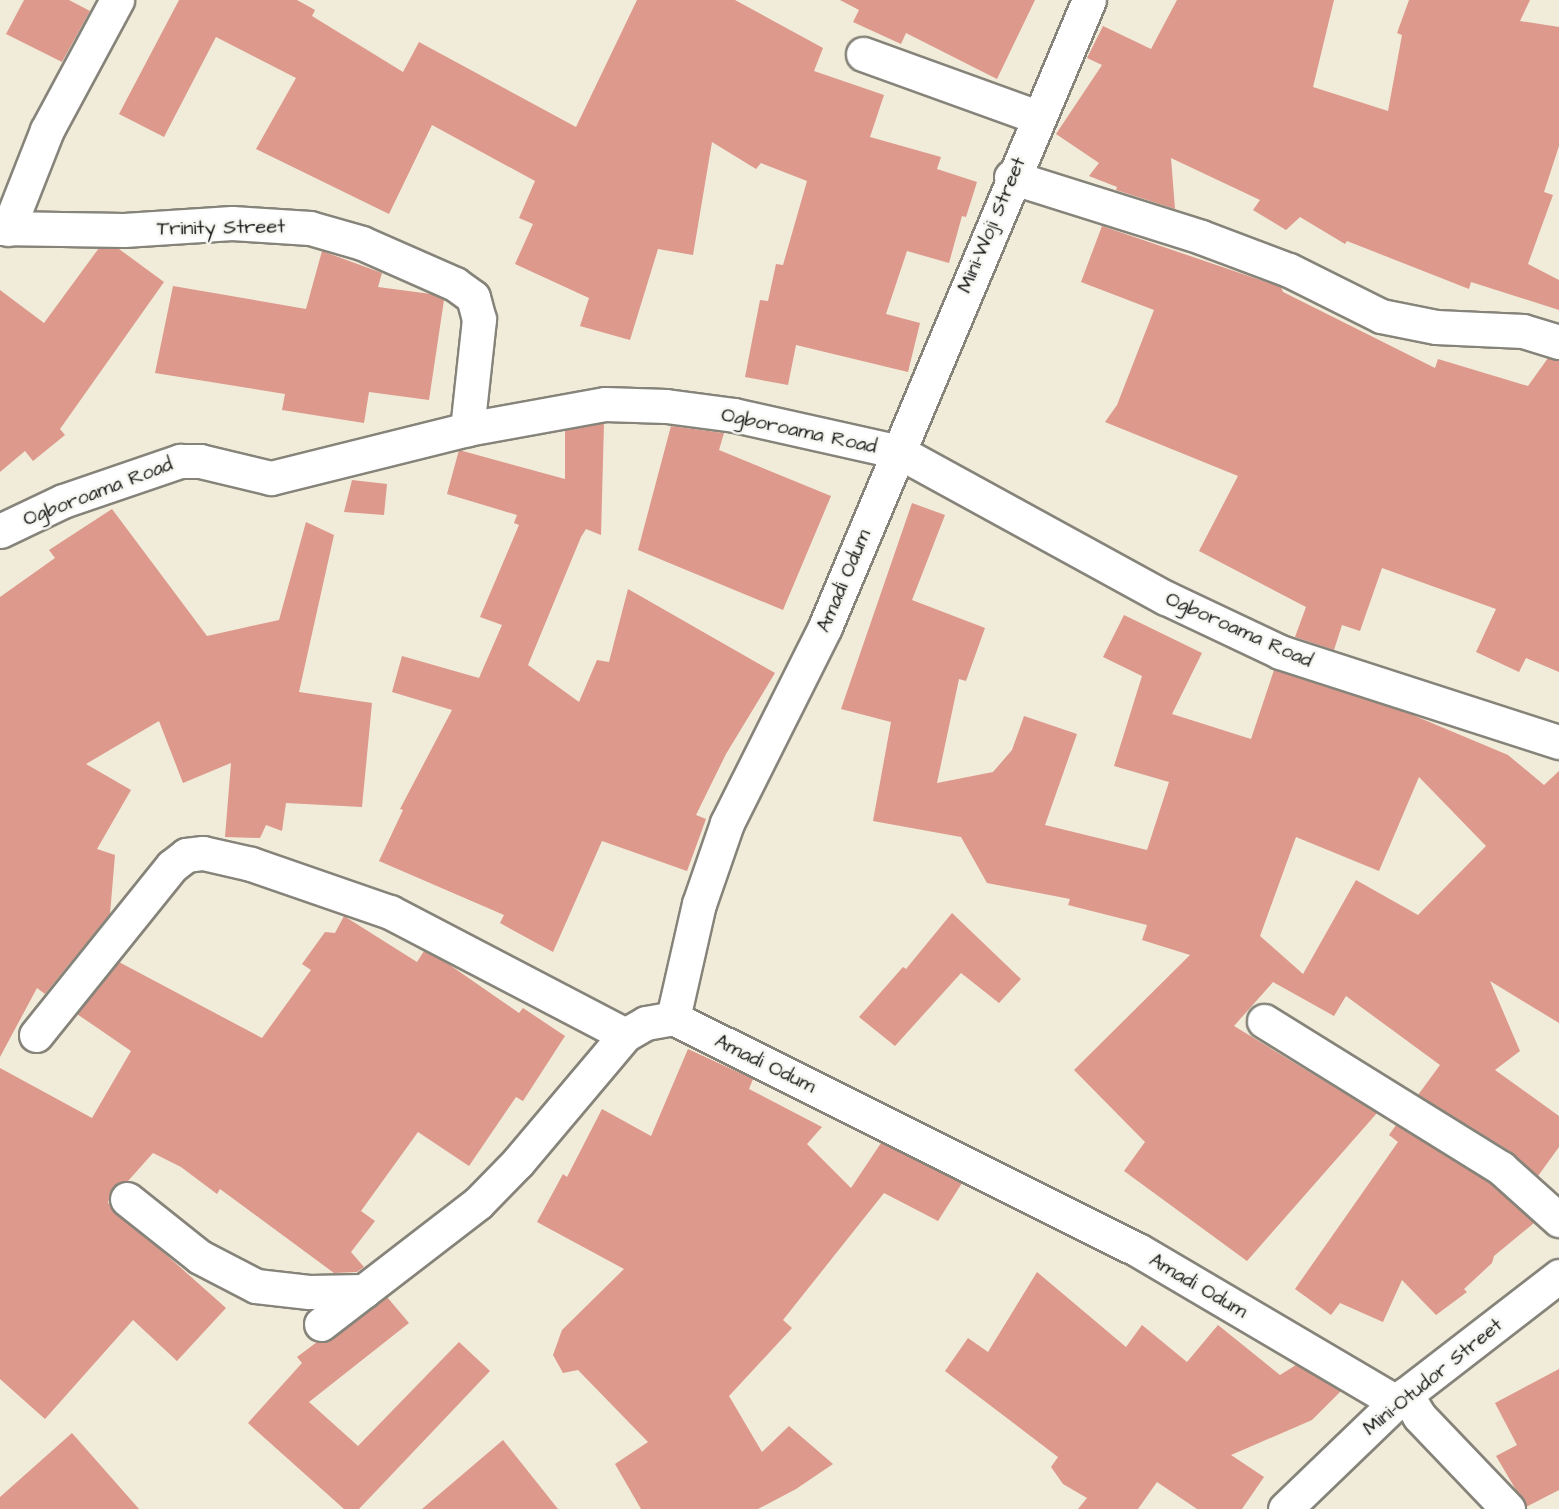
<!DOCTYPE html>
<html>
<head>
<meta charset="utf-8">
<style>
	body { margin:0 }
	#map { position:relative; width:1559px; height:1509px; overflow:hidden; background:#f1ebd9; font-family:"Architects Daughter",sans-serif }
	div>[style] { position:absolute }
	.building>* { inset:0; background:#dc998c }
	.roads { filter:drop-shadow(2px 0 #86847a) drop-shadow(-2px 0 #86847a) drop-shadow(0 2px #86847a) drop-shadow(0 -2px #86847a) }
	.minor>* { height:33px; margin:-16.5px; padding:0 16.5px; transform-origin:16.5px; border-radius:16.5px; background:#fff }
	span { translate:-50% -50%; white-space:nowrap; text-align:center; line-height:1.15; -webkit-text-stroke:5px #f6f6f2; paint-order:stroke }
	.street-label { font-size:20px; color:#1c1c1c }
</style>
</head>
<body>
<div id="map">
	<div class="building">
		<i style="clip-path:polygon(24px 0,69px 0,90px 11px,62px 62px,6px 34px)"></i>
		<i style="clip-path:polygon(179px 0,297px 0,315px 10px,312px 16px,403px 72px,419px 42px,576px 127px,637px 0,735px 0,823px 48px,814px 71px,884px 95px,870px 137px,941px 157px,937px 169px,977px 182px,966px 217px,962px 216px,949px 263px,907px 251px,886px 314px,920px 323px,908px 372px,796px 345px,788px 385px,745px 377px,760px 300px,768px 301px,776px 264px,783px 265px,807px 181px,761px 163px,756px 169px,712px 142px,693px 255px,658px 249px,630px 340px,580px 326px,589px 298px,515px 264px,533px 224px,519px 218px,535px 181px,432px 125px,389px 214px,256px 149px,296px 78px,216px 37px,164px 137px,119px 114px)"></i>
		<i style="clip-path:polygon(840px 0,1035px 0,997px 79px,906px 33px,901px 44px,853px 22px,859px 10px)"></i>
		<i style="clip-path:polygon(1177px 0,1334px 0,1313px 87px,1388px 111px,1402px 35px,1397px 33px,1409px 0,1530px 0,1520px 21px,1559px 27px,1559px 146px,1544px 192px,1553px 195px,1528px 264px,1559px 280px,1559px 310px,1471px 282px,1469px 289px,1347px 241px,1345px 244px,1300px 217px,1286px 230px,1253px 210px,1260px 200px,1171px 158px,1175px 209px,1116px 190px,1117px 187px,1089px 176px,1099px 163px,1056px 134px,1102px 65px,1087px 58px,1103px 26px,1151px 49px)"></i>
		<i style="clip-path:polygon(1102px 226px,1281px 287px,1283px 292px,1435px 368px,1438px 359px,1528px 386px,1548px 358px,1559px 360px,1559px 672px,1526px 658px,1519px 672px,1476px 652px,1496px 609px,1382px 568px,1360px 631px,1342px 625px,1334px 650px,1295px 637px,1306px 607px,1199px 551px,1238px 476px,1105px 422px,1117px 405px,1154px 310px,1081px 282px)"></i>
		<i style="clip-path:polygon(99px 248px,119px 249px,164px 282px,60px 429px,65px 435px,33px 461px,25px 451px,0 472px,0 290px,44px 323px)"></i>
		<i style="clip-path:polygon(322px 251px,382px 273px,378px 287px,431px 294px,444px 300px,429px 400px,369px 392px,364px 423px,282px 410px,285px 394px,155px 373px,173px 286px,306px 309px)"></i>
		<i style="clip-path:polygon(604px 423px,601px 535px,586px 529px,581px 537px,528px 665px,579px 702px,597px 660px,609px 662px,628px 589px,775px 673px,726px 754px,696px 815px,706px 819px,687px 871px,602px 841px,553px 952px,500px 923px,504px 915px,379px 861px,403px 810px,400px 809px,452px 710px,392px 692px,402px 656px,479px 678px,502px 625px,480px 617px,519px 525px,514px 523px,517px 515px,447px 494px,459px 450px,565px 479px,565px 430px)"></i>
		<i style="clip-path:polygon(671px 426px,724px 433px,719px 450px,831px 496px,783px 610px,638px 550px)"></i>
		<i style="clip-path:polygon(352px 480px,387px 484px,384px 515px,344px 512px)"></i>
		<i style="clip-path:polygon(evenodd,912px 503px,945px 515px,912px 600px,985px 628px,966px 681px,959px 679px,937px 783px,993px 772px,1012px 750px,1024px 716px,1077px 734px,1045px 825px,1147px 850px,1169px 782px,1114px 766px,1142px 676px,1103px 657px,1124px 615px,1202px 653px,1172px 714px,1251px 739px,1274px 670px,1408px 713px,1508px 755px,1544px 785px,1559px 771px,1559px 1023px,1490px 981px,1520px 1051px,1495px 1070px,1559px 1116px,1559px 1147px,1538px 1176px,1511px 1152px,1418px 1095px,1440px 1065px,1346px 996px,1334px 1016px,1273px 982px,1234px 1026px,1377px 1113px,1247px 1261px,1124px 1171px,1145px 1142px,1074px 1070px,1190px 955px,1142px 940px,1147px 925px,1068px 905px,1070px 899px,987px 883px,961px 837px,873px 821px,891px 722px,841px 709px,912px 503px,1419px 777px,1486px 846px,1418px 915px,1356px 880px,1303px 974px,1260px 936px,1296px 837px,1379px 871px,1419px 777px)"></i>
		<i style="clip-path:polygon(112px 509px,207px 636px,279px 620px,306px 522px,334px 535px,299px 692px,372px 703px,362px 807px,286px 803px,282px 831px,266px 825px,260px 838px,225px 837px,231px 763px,183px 783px,159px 721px,86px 764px,131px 790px,97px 849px,115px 855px,110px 914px,45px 994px,37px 988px,0 1057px,0 597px,55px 558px,49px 550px)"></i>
		<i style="clip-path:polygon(952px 913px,1021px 979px,999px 1003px,961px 973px,895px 1046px,859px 1017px,903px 967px,906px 969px)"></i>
		<i style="clip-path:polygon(344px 916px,417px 962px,424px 951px,444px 961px,519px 1013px,523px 1008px,565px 1036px,523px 1101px,516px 1097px,469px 1166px,418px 1132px,361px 1211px,375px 1221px,351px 1252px,364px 1267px,357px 1272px,334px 1273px,220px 1189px,217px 1194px,181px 1167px,153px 1153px,128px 1181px,113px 1187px,108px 1203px,226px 1308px,177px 1361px,133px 1320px,45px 1419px,0 1379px,0 1068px,92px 1118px,131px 1051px,77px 1014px,119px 962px,262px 1038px,311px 970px,302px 964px,325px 932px,335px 933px)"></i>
		<i style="clip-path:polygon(688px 1049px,753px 1079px,749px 1089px,822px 1127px,807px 1144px,851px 1188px,881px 1143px,962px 1183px,938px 1221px,884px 1193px,783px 1320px,792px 1328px,729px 1396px,762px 1452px,789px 1426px,833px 1464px,796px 1489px,758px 1509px,641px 1509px,615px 1464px,648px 1442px,578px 1370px,563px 1373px,553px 1355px,562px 1330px,624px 1269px,537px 1222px,563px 1174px,567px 1177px,602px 1109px,651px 1136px)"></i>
		<i style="clip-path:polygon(1396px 1125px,1490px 1183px,1534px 1223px,1494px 1256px,1492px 1263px,1464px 1289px,1467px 1292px,1436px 1315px,1402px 1280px,1383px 1322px,1340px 1303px,1331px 1315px,1295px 1289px,1398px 1142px,1389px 1135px)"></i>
		<i style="clip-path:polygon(1037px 1272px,1126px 1347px,1142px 1325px,1187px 1362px,1218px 1325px,1280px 1375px,1296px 1365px,1341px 1391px,1312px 1420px,1231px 1455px,1264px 1477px,1242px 1509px,1197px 1509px,1157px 1482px,1138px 1509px,1078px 1509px,1087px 1498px,1063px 1484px,1051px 1467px,1058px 1457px,945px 1371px,968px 1338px,988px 1352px)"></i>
		<i style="clip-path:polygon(387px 1297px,409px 1323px,309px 1402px,358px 1446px,459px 1342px,490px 1371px,359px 1509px,344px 1509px,248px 1423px,302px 1363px,297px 1357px,317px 1342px,332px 1339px)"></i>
		<i style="clip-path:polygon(1559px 1369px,1559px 1490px,1526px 1507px,1496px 1456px,1517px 1445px,1495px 1403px)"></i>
		<i style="clip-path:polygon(72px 1433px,139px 1509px,0 1509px,0 1497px)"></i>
		<i style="clip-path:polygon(503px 1440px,558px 1509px,422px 1509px)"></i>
	</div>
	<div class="roads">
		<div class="minor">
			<i style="left:863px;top:54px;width:185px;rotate:19.9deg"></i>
			<i style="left:1011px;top:177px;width:199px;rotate:17.5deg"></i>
			<i style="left:1201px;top:237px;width:94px;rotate:20.6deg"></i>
			<i style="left:1289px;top:270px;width:103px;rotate:26.6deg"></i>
			<i style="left:1381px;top:316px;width:56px;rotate:11.3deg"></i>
			<i style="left:1436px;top:327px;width:87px;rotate:2.6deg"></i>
			<i style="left:1523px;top:331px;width:38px;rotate:17deg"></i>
			<i style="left:0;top:228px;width:124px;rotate:0.9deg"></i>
			<i style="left:124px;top:230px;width:108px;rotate:-3.7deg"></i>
			<i style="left:232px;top:223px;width:78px;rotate:3.7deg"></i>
			<i style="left:310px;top:228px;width:54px;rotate:16.1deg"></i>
			<i style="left:362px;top:243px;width:102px;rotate:23.8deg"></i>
			<i style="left:455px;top:284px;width:22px;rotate:36deg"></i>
			<i style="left:473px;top:297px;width:23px;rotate:75deg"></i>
			<i style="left:479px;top:319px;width:111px;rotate:96.2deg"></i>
			<i style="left:8px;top:229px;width:106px;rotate:-68.5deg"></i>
			<i style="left:47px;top:130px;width:148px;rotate:-61.7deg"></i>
			<i style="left:0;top:531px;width:70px;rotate:-25.5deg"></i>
			<i style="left:63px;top:501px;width:124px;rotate:-18.9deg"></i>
			<i style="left:180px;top:461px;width:20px"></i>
			<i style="left:200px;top:461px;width:73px;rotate:13.5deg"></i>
			<i style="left:271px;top:478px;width:202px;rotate:-14deg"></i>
			<i style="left:467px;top:429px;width:140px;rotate:-10.3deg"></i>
			<i style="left:605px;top:404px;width:61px;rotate:1.9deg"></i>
			<i style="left:666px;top:406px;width:69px;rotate:7.5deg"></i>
			<i style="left:734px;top:415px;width:169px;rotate:12.6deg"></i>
			<i style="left:899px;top:452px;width:304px;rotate:28.7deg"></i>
			<i style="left:1166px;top:598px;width:126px;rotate:25.3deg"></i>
			<i style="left:1280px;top:652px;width:293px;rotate:17.9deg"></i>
			<i style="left:673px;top:1018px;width:117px;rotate:-77.2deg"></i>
			<i style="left:699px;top:904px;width:86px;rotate:-70.9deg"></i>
			<i style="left:727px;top:823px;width:219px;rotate:-63.4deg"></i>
			<i style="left:825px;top:627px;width:680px;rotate:-67.17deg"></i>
			<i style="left:673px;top:1018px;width:520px;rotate:26.52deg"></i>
			<i style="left:1138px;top:1250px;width:299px;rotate:30.5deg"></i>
			<i style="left:1264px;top:1021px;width:279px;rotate:31.8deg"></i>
			<i style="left:1501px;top:1168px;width:78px;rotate:41.9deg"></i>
			<i style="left:36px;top:1035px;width:217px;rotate:-51.2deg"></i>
			<i style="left:172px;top:866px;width:18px;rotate:-38deg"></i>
			<i style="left:186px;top:855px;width:17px;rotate:-7deg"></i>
			<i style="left:203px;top:853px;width:49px;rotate:12.9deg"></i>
			<i style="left:251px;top:864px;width:147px;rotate:19.1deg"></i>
			<i style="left:390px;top:912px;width:265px;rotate:27.6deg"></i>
			<i style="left:127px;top:1199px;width:93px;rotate:38.5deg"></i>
			<i style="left:200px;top:1257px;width:63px;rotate:27.4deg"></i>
			<i style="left:256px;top:1286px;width:53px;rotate:6.5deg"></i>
			<i style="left:309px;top:1292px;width:55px;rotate:-1deg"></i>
			<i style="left:321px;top:1324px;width:198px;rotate:-37.6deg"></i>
			<i style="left:478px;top:1203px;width:57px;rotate:-45.7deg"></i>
			<i style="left:518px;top:1162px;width:166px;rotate:-49.9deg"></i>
			<i style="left:625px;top:1035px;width:24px;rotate:-30deg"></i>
			<i style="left:646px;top:1023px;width:27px;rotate:-10deg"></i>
			<i style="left:1406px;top:1394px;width:26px;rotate:59deg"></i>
			<i style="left:1419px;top:1416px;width:129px;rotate:46.3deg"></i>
			<i style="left:1285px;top:1509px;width:154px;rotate:-43.9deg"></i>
			<i style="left:1396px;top:1402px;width:206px;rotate:-37.7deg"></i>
		</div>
	</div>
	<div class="street-label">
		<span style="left:992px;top:225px;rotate:-67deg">Mini-Woji Street</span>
		<span style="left:221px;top:228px;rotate:-1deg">Trinity Street</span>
		<span style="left:799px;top:431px;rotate:12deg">Ogboroama Road</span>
		<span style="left:98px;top:492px;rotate:-21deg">Ogboroama Road</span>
		<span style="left:844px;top:581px;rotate:-67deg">Amadi Odum</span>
		<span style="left:1239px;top:630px;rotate:24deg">Ogboroama Road</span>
		<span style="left:765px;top:1064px;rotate:26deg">Amadi Odum</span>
		<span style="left:1198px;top:1286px;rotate:30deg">Amadi Odum</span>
		<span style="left:1433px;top:1377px;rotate:-39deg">Mini-Otudor Street</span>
	</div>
</div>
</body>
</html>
